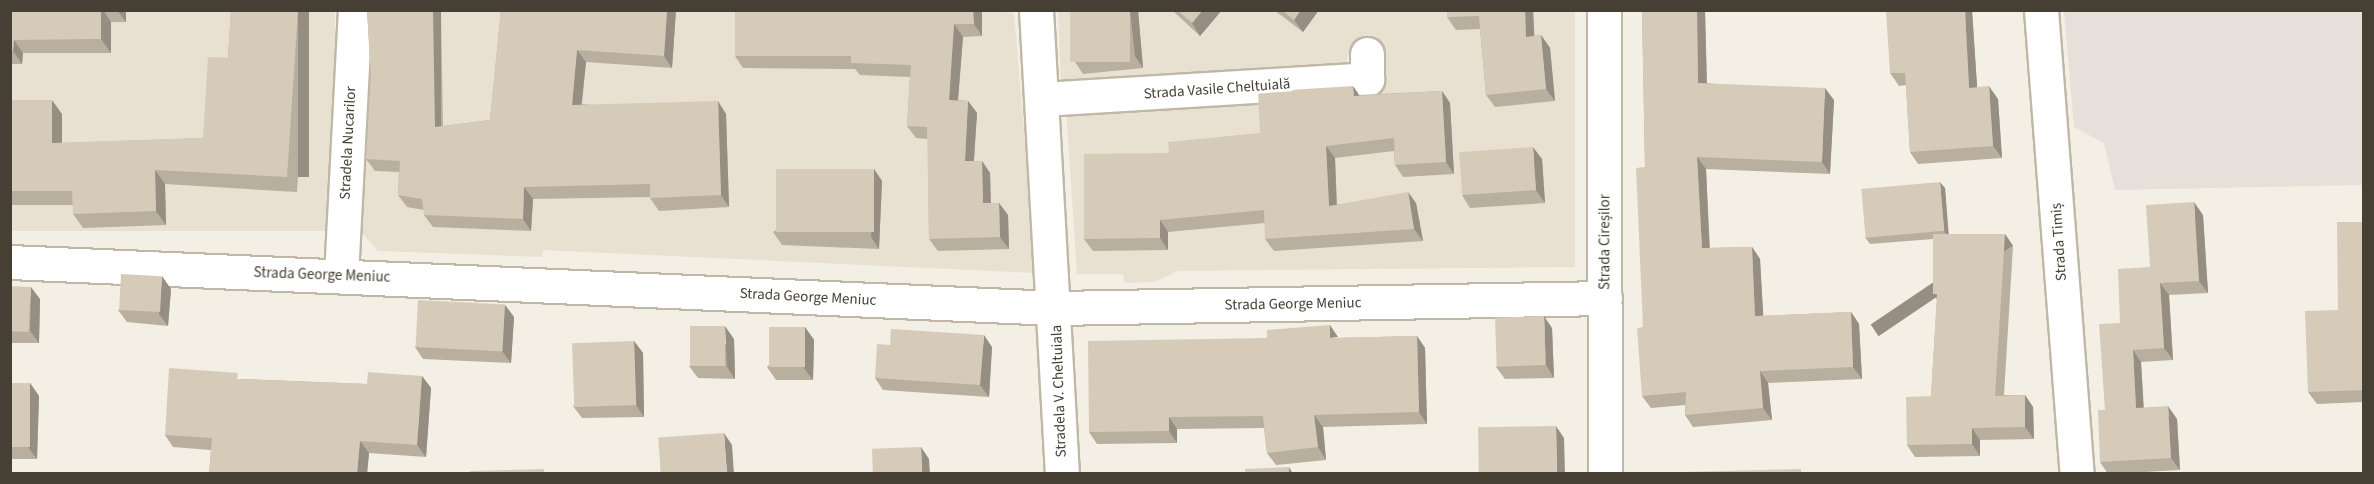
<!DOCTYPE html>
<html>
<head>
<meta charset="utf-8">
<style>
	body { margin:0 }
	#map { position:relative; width:2374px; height:484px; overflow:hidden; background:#f3efe4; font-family:"Source Sans 3",sans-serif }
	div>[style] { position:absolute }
	.residential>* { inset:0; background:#e8e1d2; transform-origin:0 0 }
	.industrial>* { inset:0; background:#e5e0d9 }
	.roads { filter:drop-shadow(2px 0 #c0b7a6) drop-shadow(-2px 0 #c0b7a6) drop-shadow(0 2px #c0b7a6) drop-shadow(0 -2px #c0b7a6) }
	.street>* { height:33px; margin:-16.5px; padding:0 16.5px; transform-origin:16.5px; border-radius:16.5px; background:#fff }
	.wall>* { inset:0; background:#b8af9f }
	.shaded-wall>* { inset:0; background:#968e82; transform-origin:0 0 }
	.building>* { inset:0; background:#d6cbb9; transform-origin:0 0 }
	span { translate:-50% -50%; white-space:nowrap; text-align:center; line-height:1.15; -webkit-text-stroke:6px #fff; paint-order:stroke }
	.street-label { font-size:15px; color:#463f34 }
	.frame { position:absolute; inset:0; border:12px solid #463f34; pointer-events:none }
</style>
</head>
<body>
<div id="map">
	<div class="residential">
		<i style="clip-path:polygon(983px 10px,1014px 13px,1036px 273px,543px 250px,542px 257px,378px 251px,362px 233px,371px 11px)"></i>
		<i style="left:10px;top:11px;width:325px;height:220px"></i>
		<i style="clip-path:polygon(1058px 11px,1575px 11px,1575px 267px,1178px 271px,1155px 282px,1124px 283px,1123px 274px,1077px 274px,1066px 109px,1379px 94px,1378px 43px,1352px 43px,1345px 66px,1061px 85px)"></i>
	</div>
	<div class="industrial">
		<i style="clip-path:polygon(2064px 11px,2363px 11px,2363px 185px,2115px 190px,2104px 143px,2074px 127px)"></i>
	</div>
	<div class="roads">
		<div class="street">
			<i style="left:1036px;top:10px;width:465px;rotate:86.8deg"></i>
			<i style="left:1604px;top:10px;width:464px;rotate:89.9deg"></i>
			<i style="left:2041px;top:10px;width:465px;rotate:85.6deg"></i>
			<i style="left:1042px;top:99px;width:326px;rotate:-3.5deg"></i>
			<i style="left:1367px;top:79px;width:25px;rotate:-90deg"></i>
			<i style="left:10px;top:262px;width:1047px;rotate:2.52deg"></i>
			<i style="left:1056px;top:308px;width:549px;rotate:-1.04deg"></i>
			<i style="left:341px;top:276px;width:266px;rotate:-87deg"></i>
		</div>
	</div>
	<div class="wall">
		<i style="clip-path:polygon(10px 10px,126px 10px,126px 22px,111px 22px,111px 53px,23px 53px,22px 64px,10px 64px)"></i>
		<i style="clip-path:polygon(231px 10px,309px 10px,297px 192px,165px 184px,166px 225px,83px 228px,73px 214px,73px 205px,10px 205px,10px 100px,62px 114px,62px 143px,203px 138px,228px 58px)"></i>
		<i style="clip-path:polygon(367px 10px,441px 10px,443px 126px,490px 120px,501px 10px,676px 10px,672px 68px,586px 62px,582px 104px,726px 114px,729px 207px,659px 211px,650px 198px,650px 197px,533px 199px,531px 231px,433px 227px,424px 215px,424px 210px,407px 207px,398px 195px,399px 172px,375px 171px,366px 159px,371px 77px)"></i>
		<i style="clip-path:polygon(982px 10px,982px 36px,963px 37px,958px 100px,968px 101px,977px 113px,974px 161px,982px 161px,990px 173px,991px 203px,999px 203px,1008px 215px,1009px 249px,938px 251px,929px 239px,928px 139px,916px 138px,907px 126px,910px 77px,860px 75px,855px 69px,743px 68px,735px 56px)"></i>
		<i style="clip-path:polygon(1070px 10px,1138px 10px,1143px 68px,1083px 74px,1075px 62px)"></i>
		<i style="clip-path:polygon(1172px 10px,1222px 10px,1200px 36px)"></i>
		<i style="clip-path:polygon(1274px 10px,1319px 10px,1303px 32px)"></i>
		<i style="clip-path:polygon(1533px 10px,1534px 36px,1541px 35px,1550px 48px,1555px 101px,1495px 107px,1486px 95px,1480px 29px,1456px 30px,1447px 17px)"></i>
		<i style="clip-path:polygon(1642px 10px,1705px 10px,1707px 83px,1834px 100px,1830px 174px,1706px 169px,1710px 248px,1752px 247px,1760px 259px,1763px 316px,1851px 312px,1859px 324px,1862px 379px,1768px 383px,1772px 420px,1693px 427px,1685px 415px,1685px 405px,1651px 408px,1642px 396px,1645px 167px)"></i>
		<i style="clip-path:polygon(1972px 10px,1977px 87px,1998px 99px,2002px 158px,1918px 164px,1910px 152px,1906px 85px,1899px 86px,1890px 73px)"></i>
		<i style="clip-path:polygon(1353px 86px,1359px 95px,1442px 91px,1450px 103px,1454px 174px,1403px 177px,1395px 165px,1394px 151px,1335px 158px,1337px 204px,1416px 203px,1423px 241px,1274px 251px,1265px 239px,1265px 223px,1168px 232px,1168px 250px,1093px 251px,1084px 239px,1169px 153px,1260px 133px)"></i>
		<i style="clip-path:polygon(1542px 159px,1545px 203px,1470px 208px,1462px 195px)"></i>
		<i style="clip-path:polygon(874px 169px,882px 181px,879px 249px,782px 245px,773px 232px)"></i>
		<i style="clip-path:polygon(1945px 188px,1948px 234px,2005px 234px,2013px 246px,2004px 395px,2025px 395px,2033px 407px,2034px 439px,1980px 440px,1980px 456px,1915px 457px,1907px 445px,1931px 396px,1937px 300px,1933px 294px,1933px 239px,1870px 244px,1865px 237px)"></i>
		<i style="clip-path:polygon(2203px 215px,2208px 293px,2169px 295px,2173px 360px,2141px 362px,2144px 408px,2177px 419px,2180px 470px,2108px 474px,2100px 462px,2105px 410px,2120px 323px,2150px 267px)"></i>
		<i style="clip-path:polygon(2364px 222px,2364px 402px,2317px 404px,2308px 392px,2338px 310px)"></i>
		<i style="clip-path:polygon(10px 286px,40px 299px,39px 343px,10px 343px)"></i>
		<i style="clip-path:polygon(171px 289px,168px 326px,127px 322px,118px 310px)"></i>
		<i style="clip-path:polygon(505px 305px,514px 317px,511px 363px,423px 359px,415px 347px)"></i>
		<i style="clip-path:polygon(805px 327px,814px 340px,813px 380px,776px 380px,767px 367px)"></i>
		<i style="clip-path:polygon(1552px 328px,1554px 378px,1505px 379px,1496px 367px)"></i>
		<i style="clip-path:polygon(1417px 336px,1425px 348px,1427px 424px,1323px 427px,1326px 460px,1276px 465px,1267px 453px,1264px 428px,1177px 429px,1177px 443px,1097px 444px,1089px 432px,1338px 338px)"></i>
		<i style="clip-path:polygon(734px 339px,735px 379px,698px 378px,689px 366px)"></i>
		<i style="clip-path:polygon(634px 341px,643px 353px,644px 417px,582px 418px,573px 406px)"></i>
		<i style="clip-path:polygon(890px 345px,992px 347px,989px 397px,883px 390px,875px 378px)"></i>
		<i style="clip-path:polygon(422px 376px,431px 388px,426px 457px,369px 453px,367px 474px,209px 474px,211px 450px,173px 447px,165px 435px,242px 379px,367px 384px)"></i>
		<i style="clip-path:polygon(10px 383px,30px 383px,39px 396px,37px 459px,10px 459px)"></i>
	</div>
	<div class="shaded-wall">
		<i style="clip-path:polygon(101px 10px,103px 10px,111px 22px,111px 53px,101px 39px)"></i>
		<i style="clip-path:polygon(117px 10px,126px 10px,126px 22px)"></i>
		<i style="left:298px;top:10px;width:11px;height:167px"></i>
		<i style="left:433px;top:10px;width:8px;height:117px"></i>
		<i style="clip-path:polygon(667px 10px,676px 10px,672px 68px,664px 56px)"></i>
		<i style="clip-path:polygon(973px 10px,982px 10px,982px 36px,974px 24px)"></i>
		<i style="clip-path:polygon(1130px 10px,1138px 10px,1143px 68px,1135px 56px)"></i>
		<i style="clip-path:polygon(1203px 10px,1222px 10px,1200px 36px,1192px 23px)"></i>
		<i style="clip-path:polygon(1301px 10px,1319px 10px,1303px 32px,1294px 20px)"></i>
		<i style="clip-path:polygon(1525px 10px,1533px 10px,1535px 49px,1526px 37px)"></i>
		<i style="clip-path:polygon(1697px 10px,1705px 10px,1707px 95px,1698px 83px)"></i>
		<i style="clip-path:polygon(1965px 10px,1972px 10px,1978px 100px,1969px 88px)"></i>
		<i style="clip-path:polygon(954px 24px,963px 37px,957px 112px,949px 100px)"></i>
		<i style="clip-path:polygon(1541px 35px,1550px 48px,1555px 101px,1546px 89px)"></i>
		<i style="clip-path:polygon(14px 40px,23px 53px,22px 64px,13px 51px)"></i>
		<i style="clip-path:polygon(577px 50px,586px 62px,580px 117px,572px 105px)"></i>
		<i style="clip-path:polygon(1353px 86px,1361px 98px,1354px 96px)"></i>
		<i style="clip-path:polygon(1989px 86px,1998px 99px,2002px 158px,1993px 146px)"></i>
		<i style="clip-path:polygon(1825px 88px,1834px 100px,1830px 174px,1822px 162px)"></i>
		<i style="clip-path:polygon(1442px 91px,1450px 103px,1454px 174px,1446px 162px)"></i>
		<i style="clip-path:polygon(52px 100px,62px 114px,62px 157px,52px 143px)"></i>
		<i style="clip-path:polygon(718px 101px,726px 114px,729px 207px,721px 195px)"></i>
		<i style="clip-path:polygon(968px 101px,977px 113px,973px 173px,965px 161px)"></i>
		<i style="clip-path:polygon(1326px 146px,1335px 158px,1337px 218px,1329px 206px)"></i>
		<i style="clip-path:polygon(1533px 147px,1542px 159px,1545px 203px,1536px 190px)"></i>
		<i style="clip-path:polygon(1697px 157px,1706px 169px,1710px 261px,1702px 248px)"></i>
		<i style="clip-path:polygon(982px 161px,990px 173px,991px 215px,983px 203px)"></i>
		<i style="clip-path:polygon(874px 169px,882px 181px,879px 249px,871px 237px)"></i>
		<i style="clip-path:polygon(155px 170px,165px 184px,166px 225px,156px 211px)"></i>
		<i style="clip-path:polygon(1940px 182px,1945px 188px,1949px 238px,1944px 231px)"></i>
		<i style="clip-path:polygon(524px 187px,533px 199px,531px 231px,523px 219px)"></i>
		<i style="clip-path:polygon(1408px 192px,1416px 203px,1423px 241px,1414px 229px)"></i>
		<i style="clip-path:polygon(2194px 202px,2203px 215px,2208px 293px,2199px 281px)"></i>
		<i style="clip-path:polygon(999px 203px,1008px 215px,1009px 249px,1000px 237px)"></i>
		<i style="clip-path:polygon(1160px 220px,1168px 232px,1168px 250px,1160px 238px)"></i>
		<i style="left:2005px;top:234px;width:14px;height:162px;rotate:56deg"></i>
		<i style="clip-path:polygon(1752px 247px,1760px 259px,1764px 328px,1755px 316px)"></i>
		<i style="clip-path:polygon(162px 276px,171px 289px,168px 326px,159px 314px)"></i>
		<i style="clip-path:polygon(2160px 283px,2169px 295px,2173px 360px,2164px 348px)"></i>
		<i style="clip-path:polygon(31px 287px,40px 299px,39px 343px,30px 331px)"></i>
		<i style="clip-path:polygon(505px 305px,514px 317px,511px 363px,502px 351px)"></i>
		<i style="clip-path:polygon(1851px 312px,1859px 324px,1862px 379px,1853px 367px)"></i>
		<i style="clip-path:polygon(1544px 316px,1552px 328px,1554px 378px,1546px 365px)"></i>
		<i style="clip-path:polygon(1330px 325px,1338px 337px,1330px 338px)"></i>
		<i style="clip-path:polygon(725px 326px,734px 339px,735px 379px,727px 367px)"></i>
		<i style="clip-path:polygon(805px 327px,814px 340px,813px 380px,804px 368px)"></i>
		<i style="clip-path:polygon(984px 335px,992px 347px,989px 397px,980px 385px)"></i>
		<i style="clip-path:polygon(1417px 336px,1425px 348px,1427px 424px,1419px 412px)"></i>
		<i style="clip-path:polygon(634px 341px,643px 353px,644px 417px,636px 405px)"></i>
		<i style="clip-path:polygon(2133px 350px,2141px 362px,2144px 420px,2136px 408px)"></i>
		<i style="clip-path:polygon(1760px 371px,1768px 383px,1772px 420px,1763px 408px)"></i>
		<i style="clip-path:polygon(422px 376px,431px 388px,426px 457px,417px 445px)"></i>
		<i style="clip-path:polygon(30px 383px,39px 396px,37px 459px,28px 447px)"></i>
		<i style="clip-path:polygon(2025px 395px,2033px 407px,2034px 439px,2025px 427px)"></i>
		<i style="clip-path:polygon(2168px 406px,2177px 419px,2180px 470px,2171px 458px)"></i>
		<i style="clip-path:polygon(1314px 415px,1323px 427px,1326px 460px,1318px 447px)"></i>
		<i style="clip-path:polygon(1169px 417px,1177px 429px,1177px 443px,1169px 431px)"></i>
		<i style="clip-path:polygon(1556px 426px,1564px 438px,1565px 474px,1557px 474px)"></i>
		<i style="clip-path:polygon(1972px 428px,1980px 440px,1980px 456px,1972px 444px)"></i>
		<i style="clip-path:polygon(724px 433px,732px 445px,734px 474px,727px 474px)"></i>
		<i style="clip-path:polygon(360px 441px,369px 453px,367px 474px,357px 474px)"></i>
		<i style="clip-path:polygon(921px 447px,929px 459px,930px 474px,922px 474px)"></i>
		<i style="clip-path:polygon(1289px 467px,1293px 474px,1289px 474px)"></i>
	</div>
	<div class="building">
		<i style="clip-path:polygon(10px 10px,101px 10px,101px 39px,14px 40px,13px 51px,10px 51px)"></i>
		<i style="clip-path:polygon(231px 10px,298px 10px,287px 177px,155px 170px,156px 211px,73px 214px,72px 191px,10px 191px,10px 100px,52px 100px,52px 143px,203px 138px,208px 57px,228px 58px)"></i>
		<i style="clip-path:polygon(367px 10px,433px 10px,435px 127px,490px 120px,501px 10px,667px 10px,664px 56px,577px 50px,572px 105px,718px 101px,721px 195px,650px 198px,650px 184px,524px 187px,523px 219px,424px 215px,422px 199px,398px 195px,400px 161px,366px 159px,371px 77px)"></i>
		<i style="clip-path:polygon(735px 10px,973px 10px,974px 24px,954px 24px,949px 100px,968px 101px,965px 161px,982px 161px,983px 203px,999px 203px,1000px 237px,929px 239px,927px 127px,907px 126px,911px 65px,851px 63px,851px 56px,735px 56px)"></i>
		<i style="left:1070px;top:10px;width:60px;height:52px"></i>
		<i style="clip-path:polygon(1177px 10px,1203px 10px,1192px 23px)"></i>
		<i style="clip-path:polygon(1282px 10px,1301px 10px,1294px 20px)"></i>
		<i style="clip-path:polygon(1447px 10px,1525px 10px,1526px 37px,1541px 35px,1546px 89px,1486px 95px,1479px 16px,1447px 17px)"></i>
		<i style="clip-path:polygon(1642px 10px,1697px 10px,1698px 83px,1825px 88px,1822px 162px,1697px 157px,1702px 248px,1752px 247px,1755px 316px,1851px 312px,1853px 367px,1760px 371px,1763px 408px,1685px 415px,1686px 392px,1642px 396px,1637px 328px,1643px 327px,1636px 168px,1645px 167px)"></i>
		<i style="clip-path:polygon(1886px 10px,1965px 10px,1969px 88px,1989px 86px,1993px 146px,1910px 152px,1905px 73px,1890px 73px)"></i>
		<i style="clip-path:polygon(1353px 86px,1354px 96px,1442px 91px,1446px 162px,1395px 165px,1394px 138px,1326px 146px,1329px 206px,1408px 192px,1414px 229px,1265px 239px,1264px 210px,1160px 220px,1160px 238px,1084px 239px,1084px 154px,1169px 153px,1168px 142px,1260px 133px,1258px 92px)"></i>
		<i style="left:1533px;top:147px;width:43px;height:74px;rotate:86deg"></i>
		<i style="left:776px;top:169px;width:98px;height:63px"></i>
		<i style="left:1940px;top:182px;width:49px;height:79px;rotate:85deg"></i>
		<i style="clip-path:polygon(2194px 202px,2199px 281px,2160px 283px,2164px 348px,2133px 350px,2136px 408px,2168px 406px,2171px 458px,2100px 462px,2098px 410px,2105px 410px,2099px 324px,2120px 323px,2118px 269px,2150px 267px,2146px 205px)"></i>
		<i style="clip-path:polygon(2337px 222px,2364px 222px,2364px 390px,2308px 392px,2305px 311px,2338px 310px)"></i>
		<i style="clip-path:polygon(1933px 234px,2005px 234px,1995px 396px,2025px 395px,2025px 427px,1972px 428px,1972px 444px,1907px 445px,1906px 397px,1931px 396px,1937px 294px,1933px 294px)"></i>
		<i style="left:121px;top:274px;width:41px;height:36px;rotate:3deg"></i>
		<i style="left:10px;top:286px;width:21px;height:45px;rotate:3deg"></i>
		<i style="left:418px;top:300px;width:87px;height:47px;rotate:3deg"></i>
		<i style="left:1544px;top:316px;width:49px;height:49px;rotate:88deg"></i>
		<i style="clip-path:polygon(1330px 325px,1330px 338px,1417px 336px,1419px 412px,1314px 415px,1318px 447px,1267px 453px,1263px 416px,1169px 417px,1169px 431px,1089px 432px,1088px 341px,1267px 338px,1267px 330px)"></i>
		<i style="left:690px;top:326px;width:35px;height:40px"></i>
		<i style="left:769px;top:327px;width:36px;height:40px"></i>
		<i style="clip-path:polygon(891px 329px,984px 335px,980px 385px,875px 378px,877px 344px,890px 345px)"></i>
		<i style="left:634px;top:341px;width:64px;height:62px;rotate:88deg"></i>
		<i style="clip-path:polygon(169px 368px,238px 373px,237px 379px,367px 384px,368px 372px,422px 376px,417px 445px,360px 441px,357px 474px,209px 474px,212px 438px,165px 435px)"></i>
		<i style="left:10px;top:383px;width:20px;height:64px"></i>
		<i style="left:1556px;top:426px;width:48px;height:78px;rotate:89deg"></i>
		<i style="left:724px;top:433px;width:41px;height:66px;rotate:86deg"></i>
		<i style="left:921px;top:447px;width:27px;height:49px;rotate:88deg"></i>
		<i style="clip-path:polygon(1289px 467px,1289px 474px,1245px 474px,1245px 469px)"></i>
		<i style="clip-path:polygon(544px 469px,544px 474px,470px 474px,470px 471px)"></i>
		<i style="clip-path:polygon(1801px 469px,1801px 474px,1642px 474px,1642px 473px)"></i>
	</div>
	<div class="street-label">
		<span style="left:1217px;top:89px;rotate:-4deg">Strada Vasile Cheltuială</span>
		<span style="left:348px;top:143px;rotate:-87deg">Stradela Nucarilor</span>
		<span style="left:1605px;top:242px;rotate:-90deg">Strada Cireșilor</span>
		<span style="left:2059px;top:242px;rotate:-94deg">Strada Timiș</span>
		<span style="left:322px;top:275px;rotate:2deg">Strada George Meniuc</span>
		<span style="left:808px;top:297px;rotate:3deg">Strada George Meniuc</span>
		<span style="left:1293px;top:304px;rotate:-1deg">Strada George Meniuc</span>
		<span style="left:1059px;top:391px;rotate:-92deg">Stradela V. Cheltuiala</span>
	</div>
	<div class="frame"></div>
</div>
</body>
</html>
